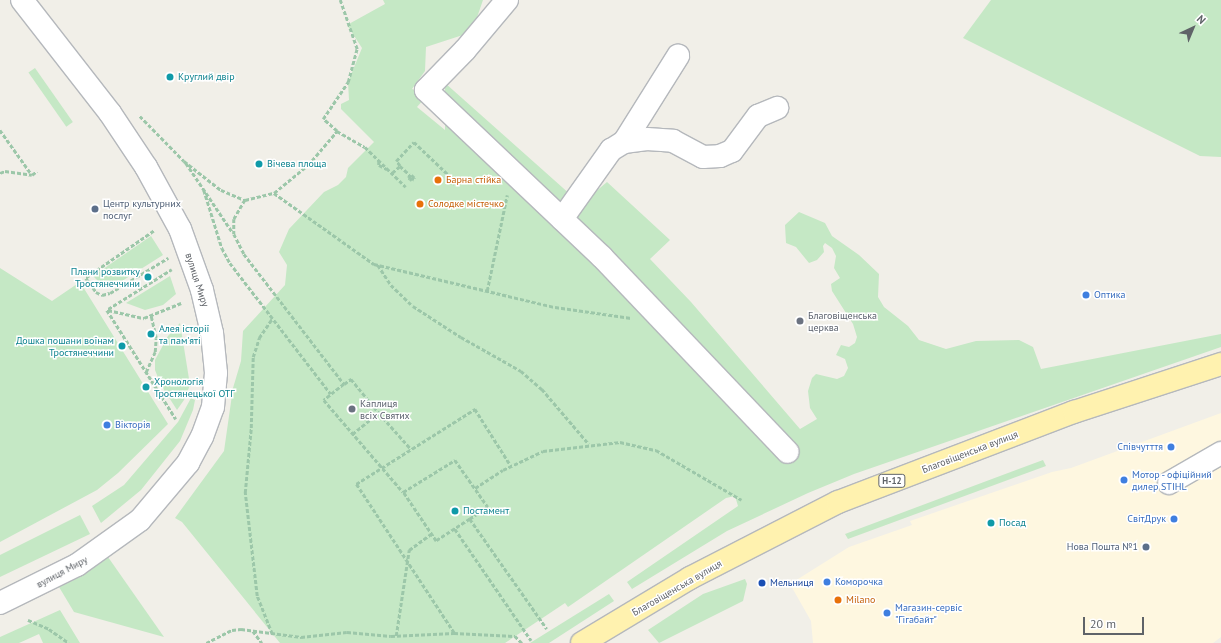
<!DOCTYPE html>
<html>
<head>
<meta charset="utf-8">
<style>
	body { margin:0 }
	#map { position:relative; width:1221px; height:643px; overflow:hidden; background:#f1efe8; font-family:"PT Sans",sans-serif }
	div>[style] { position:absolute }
	.commercial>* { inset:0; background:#fef7e0 }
	.green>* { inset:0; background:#c5e8c5; transform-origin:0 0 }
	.path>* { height:2.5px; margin-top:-1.25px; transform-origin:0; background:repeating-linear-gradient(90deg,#9cc7a9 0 4px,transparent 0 6px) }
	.roads { filter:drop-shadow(1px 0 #b5b8bc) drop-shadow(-1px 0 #b5b8bc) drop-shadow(0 1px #b5b8bc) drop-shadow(0 -1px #b5b8bc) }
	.minor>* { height:22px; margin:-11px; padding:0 11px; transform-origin:11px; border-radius:11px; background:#fff }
	.major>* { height:22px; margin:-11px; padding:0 11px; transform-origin:11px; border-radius:11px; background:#fff2af }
	.dots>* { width:11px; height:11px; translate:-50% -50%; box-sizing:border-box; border:2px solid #fff; border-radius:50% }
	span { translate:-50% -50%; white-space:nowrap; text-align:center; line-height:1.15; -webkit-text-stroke:3px #fff; paint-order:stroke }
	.shield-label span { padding:1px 3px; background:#fff; border:1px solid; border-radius:3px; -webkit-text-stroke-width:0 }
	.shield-label { font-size:9px; color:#5f6368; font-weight:700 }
	.culture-label { font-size:10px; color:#0d838f }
	.left { translate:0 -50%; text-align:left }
	.right { translate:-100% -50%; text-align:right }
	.food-label { font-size:10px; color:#c56008 }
	.service-label { font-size:10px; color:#4e5e75 }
	.street-label { font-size:10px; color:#5f6368 }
	.shop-label { font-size:10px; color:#366cbe }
	.worship-label { font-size:10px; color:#5b616d }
	.transit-label { font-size:10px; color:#164399 }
	.north { position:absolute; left:1173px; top:8px; width:40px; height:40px; -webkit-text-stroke:3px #fff; paint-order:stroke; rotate:44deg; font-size:11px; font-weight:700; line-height:16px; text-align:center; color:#5f6368 }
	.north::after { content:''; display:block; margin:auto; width:14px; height:18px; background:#5f6368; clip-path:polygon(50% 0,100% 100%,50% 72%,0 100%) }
	.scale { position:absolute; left:1083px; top:617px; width:61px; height:18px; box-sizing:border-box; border:2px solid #5f6368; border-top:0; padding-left:5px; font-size:12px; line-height:14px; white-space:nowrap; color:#5f6368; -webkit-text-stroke:3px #fff; paint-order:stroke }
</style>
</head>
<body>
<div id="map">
	<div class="commercial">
		<i style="clip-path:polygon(1221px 413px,1221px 637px,1213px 643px,813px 643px,811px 621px,790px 584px,849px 547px,912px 525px,910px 521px,1052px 472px,1071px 468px)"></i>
	</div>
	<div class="green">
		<i style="clip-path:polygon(383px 0,483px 0,472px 32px,426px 47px,425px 71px,412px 89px,423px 93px,424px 99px,417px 107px,445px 130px,445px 83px,581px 204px,607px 182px,670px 240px,650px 259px,691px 302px,800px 429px,817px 419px,810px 408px,808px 391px,812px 378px,816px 374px,837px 379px,844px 376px,848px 368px,845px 359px,836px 355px,841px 345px,849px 347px,855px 343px,857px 337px,853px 324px,832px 291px,831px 284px,840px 278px,834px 268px,836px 256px,832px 248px,825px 243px,823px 246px,824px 252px,817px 260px,809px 263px,796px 247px,786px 243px,785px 225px,799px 212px,825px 223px,832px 236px,859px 255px,879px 274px,878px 297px,884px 307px,908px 326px,919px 340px,946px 349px,976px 341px,1019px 340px,1033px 347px,1041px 369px,1221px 334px,1221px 347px,854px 474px,808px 493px,727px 531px,632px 589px,627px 582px,738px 506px,735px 496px,726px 498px,568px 607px,565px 603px,505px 643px,280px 643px,182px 522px,175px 518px,224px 451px,233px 388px,241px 361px,243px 331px,285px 285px,287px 265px,279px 252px,289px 229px,324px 192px,338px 185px,346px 177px,348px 168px,374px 142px,341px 109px,341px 104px,349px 100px,348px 82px,362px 48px,347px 25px,385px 4px)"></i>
		<i style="clip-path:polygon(991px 0,1221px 0,1221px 157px,1200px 156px,963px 38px)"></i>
		<i style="left:35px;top:68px;width:66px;height:8px;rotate:55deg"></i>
		<i style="clip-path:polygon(151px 236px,163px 255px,111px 288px,102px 285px,93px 276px)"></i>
		<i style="clip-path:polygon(0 268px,52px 301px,80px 282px,168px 424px,118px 473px,97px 490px,0 542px)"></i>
		<i style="clip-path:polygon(170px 276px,176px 294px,163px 305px,145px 310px,126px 303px)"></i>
		<i style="clip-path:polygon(180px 323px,190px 385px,184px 400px,177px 410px,161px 385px,155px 370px,155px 360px,168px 336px)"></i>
		<i style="clip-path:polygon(191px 398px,195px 400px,193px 410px,180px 441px,141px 490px,101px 523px,92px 506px,124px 485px,178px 422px)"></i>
		<i style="clip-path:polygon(1043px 460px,1046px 466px,848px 539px,845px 534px)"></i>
		<i style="clip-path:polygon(80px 515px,90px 534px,0 577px,0 555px)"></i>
		<i style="clip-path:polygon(108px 557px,164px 637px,74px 612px,59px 587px)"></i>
		<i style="clip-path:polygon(745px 579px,747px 584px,743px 601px,659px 643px,648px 630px,703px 594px)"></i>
		<i style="clip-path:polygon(609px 594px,614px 601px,549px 643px,530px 643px)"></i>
		<i style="clip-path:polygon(60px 610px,80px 643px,43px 643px,39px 634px,19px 643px,0 643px,0 637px)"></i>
	</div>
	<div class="path">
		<i style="left:140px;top:116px;width:63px;rotate:45.6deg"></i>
		<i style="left:184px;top:161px;width:47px;rotate:38.1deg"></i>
		<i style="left:221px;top:190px;width:26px;rotate:23deg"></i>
		<i style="left:245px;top:200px;width:30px;rotate:-14deg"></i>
		<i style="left:274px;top:193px;width:44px;rotate:-39.5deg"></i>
		<i style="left:308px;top:165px;width:45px;rotate:-49.5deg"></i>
		<i style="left:337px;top:131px;width:18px;rotate:-139deg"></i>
		<i style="left:323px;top:119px;width:45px;rotate:-56deg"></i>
		<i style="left:348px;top:82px;width:34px;rotate:-75deg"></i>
		<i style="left:357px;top:49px;width:52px;rotate:-109.1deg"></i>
		<i style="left:0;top:130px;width:55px;rotate:54.6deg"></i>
		<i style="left:337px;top:131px;width:32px;rotate:30deg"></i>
		<i style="left:365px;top:147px;width:57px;rotate:44.3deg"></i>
		<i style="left:379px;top:161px;width:4px;rotate:90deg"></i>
		<i style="left:379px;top:165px;width:9px;rotate:27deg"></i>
		<i style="left:186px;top:163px;width:84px;rotate:56.1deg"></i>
		<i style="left:400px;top:166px;width:6px;rotate:-129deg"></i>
		<i style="left:396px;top:161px;width:26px;rotate:-47deg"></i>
		<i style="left:414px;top:142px;width:58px;rotate:43.6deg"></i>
		<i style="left:456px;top:182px;width:4px;rotate:146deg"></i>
		<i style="left:0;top:173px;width:5px;rotate:-22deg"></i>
		<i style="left:5px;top:171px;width:27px;rotate:8deg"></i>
		<i style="left:32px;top:175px;width:6px;rotate:-39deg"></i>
		<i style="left:392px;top:173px;width:11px;rotate:-41deg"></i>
		<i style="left:400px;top:166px;width:13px;rotate:42deg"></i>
		<i style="left:410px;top:175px;width:3px;rotate:108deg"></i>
		<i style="left:409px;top:178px;width:1px;rotate:45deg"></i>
		<i style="left:410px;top:179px;width:2px;rotate:27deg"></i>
		<i style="left:412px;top:180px;width:1px;rotate:-45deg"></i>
		<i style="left:413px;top:179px;width:1px"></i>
		<i style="left:414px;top:179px;width:1px;rotate:-90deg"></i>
		<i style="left:414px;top:178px;width:4px;rotate:-135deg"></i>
		<i style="left:411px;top:175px;width:3px;rotate:135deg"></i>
		<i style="left:409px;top:177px;width:4px;rotate:34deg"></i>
		<i style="left:412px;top:179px;width:2px"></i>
		<i style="left:204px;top:190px;width:61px;rotate:72.8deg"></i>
		<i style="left:222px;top:248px;width:17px;rotate:62deg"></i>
		<i style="left:230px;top:263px;width:165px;rotate:52.4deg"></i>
		<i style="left:274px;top:193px;width:123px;rotate:35.4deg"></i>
		<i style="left:374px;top:264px;width:186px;rotate:13.4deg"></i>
		<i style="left:555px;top:307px;width:77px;rotate:8.2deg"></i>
		<i style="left:245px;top:200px;width:22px;rotate:120deg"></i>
		<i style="left:234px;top:219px;width:15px;rotate:90deg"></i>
		<i style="left:234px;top:234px;width:22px;rotate:63deg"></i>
		<i style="left:244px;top:254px;width:164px;rotate:52.4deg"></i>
		<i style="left:344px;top:384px;width:26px;rotate:141deg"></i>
		<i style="left:324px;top:400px;width:121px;rotate:49.3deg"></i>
		<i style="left:154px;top:231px;width:83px;rotate:145.3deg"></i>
		<i style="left:86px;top:278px;width:17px;rotate:54deg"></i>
		<i style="left:96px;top:292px;width:7px;rotate:27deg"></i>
		<i style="left:102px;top:295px;width:8px;rotate:-14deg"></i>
		<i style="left:110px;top:293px;width:68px;rotate:-31.1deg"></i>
		<i style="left:378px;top:265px;width:24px;rotate:57deg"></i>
		<i style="left:391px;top:285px;width:30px;rotate:44deg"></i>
		<i style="left:413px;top:306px;width:57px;rotate:32.9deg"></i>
		<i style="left:461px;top:337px;width:69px;rotate:29.5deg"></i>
		<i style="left:521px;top:371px;width:28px;rotate:41deg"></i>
		<i style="left:542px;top:389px;width:72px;rotate:49.5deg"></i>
		<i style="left:487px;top:291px;width:98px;rotate:-78.2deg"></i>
		<i style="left:108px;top:309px;width:75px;rotate:-32deg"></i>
		<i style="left:107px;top:310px;width:129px;rotate:57.7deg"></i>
		<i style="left:108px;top:310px;width:37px;rotate:13deg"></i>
		<i style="left:144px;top:318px;width:40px;rotate:-22deg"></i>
		<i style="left:146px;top:372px;width:22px;rotate:-66deg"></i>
		<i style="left:155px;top:352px;width:14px;rotate:-86deg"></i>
		<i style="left:156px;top:338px;width:23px;rotate:-103deg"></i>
		<i style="left:344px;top:384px;width:9px;rotate:-36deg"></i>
		<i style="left:351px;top:379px;width:44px;rotate:50.5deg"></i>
		<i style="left:379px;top:413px;width:35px;rotate:141deg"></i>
		<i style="left:379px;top:413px;width:48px;rotate:48.4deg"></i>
		<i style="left:475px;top:488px;width:33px;rotate:-33deg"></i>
		<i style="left:503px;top:470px;width:44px;rotate:-25.4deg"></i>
		<i style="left:543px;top:451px;width:78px;rotate:-6.7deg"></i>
		<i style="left:620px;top:442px;width:37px;rotate:13deg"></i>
		<i style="left:656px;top:450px;width:99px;rotate:30.2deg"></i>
		<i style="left:470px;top:519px;width:40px;rotate:147.1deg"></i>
		<i style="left:436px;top:541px;width:59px;rotate:-124deg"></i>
		<i style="left:403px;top:492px;width:61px;rotate:-31.6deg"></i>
		<i style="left:455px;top:460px;width:57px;rotate:54.9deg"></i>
		<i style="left:488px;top:507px;width:22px;rotate:146deg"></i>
		<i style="left:470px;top:519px;width:134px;rotate:55deg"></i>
		<i style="left:455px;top:529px;width:135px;rotate:55.6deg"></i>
		<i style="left:28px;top:620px;width:23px;rotate:23deg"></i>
		<i style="left:49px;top:629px;width:24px;rotate:35deg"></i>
		<i style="left:253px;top:631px;width:15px;rotate:53deg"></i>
		<i style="left:454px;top:633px;width:178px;rotate:-123.3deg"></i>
		<i style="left:356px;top:484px;width:141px;rotate:-32.2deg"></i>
		<i style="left:475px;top:409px;width:67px;rotate:57.7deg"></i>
		<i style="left:272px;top:634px;width:41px;rotate:-111.5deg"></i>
		<i style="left:257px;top:596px;width:104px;rotate:-96.6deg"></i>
		<i style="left:245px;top:493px;width:65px;rotate:-84.7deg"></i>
		<i style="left:251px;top:428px;width:71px;rotate:-88.4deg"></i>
		<i style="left:253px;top:357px;width:20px;rotate:-72deg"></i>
		<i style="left:259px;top:338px;width:23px;rotate:-56deg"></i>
		<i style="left:396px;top:636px;width:87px;rotate:-81.4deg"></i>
		<i style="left:409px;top:550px;width:27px;rotate:-36deg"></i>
		<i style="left:206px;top:643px;width:29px;rotate:-27deg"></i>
		<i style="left:232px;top:630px;width:9px;rotate:-6deg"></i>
		<i style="left:241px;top:629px;width:61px;rotate:7.6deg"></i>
		<i style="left:301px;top:637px;width:46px;rotate:-6.2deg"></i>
		<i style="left:347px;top:632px;width:44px;rotate:5.2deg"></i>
		<i style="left:391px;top:636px;width:63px;rotate:-2.7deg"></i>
		<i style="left:454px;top:633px;width:61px;rotate:2.8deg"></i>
		<i style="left:515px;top:636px;width:10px;rotate:45deg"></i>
	</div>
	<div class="roads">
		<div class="minor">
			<i style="left:507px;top:0;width:65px;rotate:130deg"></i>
			<i style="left:465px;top:50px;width:56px;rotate:134.3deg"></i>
			<i style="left:426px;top:90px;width:243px;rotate:43.5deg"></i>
			<i style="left:602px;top:257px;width:269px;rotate:46.4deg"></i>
			<i style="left:624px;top:142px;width:23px;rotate:-7deg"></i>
			<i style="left:647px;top:139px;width:26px;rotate:4deg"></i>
			<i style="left:673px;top:141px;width:34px;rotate:28deg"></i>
			<i style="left:703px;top:157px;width:17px;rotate:-3deg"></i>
			<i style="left:720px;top:156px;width:13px;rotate:-23deg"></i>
			<i style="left:732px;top:151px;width:44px;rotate:-53.4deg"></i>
			<i style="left:758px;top:116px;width:21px;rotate:-23deg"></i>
			<i style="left:562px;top:219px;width:85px;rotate:-54.6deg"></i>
			<i style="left:611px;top:150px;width:15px;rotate:-32deg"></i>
			<i style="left:624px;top:142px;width:102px;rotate:-57.9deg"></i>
			<i style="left:1169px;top:483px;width:60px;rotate:-30deg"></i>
			<i style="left:0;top:603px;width:86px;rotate:-26.3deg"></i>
			<i style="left:77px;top:565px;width:77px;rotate:-35.5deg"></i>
			<i style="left:140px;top:520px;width:75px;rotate:-49.9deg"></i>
			<i style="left:188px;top:463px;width:30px;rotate:-62deg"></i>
			<i style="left:202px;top:437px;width:32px;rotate:-70deg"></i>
			<i style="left:213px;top:407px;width:34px;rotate:-85deg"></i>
			<i style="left:216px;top:373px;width:40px;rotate:-95.7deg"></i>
			<i style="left:212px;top:333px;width:44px;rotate:-103.1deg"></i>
			<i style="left:202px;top:290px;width:65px;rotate:-109.8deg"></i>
			<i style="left:180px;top:229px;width:71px;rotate:-118.7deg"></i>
			<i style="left:146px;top:167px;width:65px;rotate:-123.7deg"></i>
			<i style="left:110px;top:113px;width:143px;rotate:-127.9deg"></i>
		</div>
		<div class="major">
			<i style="left:582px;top:643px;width:126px;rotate:-31deg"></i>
			<i style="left:690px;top:578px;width:166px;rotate:-27.2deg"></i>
			<i style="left:838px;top:502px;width:253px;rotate:-20.9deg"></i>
			<i style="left:1074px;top:412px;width:155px;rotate:-18.1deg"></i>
		</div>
	</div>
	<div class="dots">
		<i style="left:170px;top:77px;background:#0f9aa8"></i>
		<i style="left:259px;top:164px;background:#0f9aa8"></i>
		<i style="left:438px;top:180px;background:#e8710a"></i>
		<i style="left:420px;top:204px;background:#e8710a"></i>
		<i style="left:95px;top:209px;background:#5c6f8a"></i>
		<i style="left:148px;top:277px;background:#0f9aa8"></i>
		<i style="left:1086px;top:295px;background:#3f7fe0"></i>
		<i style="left:800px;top:321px;background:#6b7280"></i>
		<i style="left:151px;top:334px;background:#0f9aa8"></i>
		<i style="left:122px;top:346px;background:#0f9aa8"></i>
		<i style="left:146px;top:387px;background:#0f9aa8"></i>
		<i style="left:352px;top:409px;background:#6b7280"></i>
		<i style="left:107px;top:425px;background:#3f7fe0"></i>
		<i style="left:1171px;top:447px;background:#3f7fe0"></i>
		<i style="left:1124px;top:480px;background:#3f7fe0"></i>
		<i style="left:455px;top:511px;background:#0f9aa8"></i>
		<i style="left:1174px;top:519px;background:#3f7fe0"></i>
		<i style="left:991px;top:523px;background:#0f9aa8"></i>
		<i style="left:1146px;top:547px;background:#5c6f8a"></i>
		<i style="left:827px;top:582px;background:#3f7fe0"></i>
		<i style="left:762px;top:583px;background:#1a4fb4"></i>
		<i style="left:838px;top:600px;background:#e8710a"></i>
		<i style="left:887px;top:613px;background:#3f7fe0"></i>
	</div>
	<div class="shield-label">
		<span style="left:892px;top:481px">Н-12</span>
	</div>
	<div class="culture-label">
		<span class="left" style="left:178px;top:77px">Круглий двір</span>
		<span class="left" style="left:267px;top:164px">Вічева площа</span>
		<span class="right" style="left:140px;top:277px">Плани розвитку<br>Тростянеччини</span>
		<span class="left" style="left:159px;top:334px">Алея історії<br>та пам'яті</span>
		<span class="right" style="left:114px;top:346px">Дошка пошани воїнам<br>Тростянеччини</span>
		<span class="left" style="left:154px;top:387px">Хронологія<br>Тростянецької ОТГ</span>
		<span class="left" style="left:463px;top:511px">Постамент</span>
		<span class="left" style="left:999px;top:523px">Посад</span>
	</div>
	<div class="food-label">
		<span class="left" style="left:446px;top:180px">Барна стійка</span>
		<span class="left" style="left:428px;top:204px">Солодке містечко</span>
		<span class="left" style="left:846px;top:600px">Milano</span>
	</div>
	<div class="service-label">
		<span class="left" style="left:103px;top:209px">Центр культурних<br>послуг</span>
		<span class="right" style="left:1138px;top:547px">Нова Пошта №1</span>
	</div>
	<div class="street-label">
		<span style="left:197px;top:280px;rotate:72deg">вулиця Миру</span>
		<span style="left:970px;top:452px;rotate:-21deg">Благовіщенська вулиця</span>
		<span style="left:62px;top:572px;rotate:-28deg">вулиця Миру</span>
		<span style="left:677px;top:588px;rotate:-30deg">Благовіщенська вулиця</span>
	</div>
	<div class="shop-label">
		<span class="left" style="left:1094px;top:295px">Оптика</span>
		<span class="left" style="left:115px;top:425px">Вікторія</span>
		<span class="right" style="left:1163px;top:447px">Співчутття</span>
		<span class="left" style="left:1132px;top:480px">Мотор - офіційний<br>дилер STIHL</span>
		<span class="right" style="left:1166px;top:519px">СвітДрук</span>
		<span class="left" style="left:835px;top:582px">Коморочка</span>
		<span class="left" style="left:895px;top:613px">Магазин-сервіс<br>"Гігабайт"</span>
	</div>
	<div class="worship-label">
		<span class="left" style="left:808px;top:321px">Благовіщенська<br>церква</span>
		<span class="left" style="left:360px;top:409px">Каплиця<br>всіх Святих</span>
	</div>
	<div class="transit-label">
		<span class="left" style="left:770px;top:583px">Мельниця</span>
	</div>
	<div class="north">N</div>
	<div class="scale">20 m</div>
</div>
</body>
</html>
